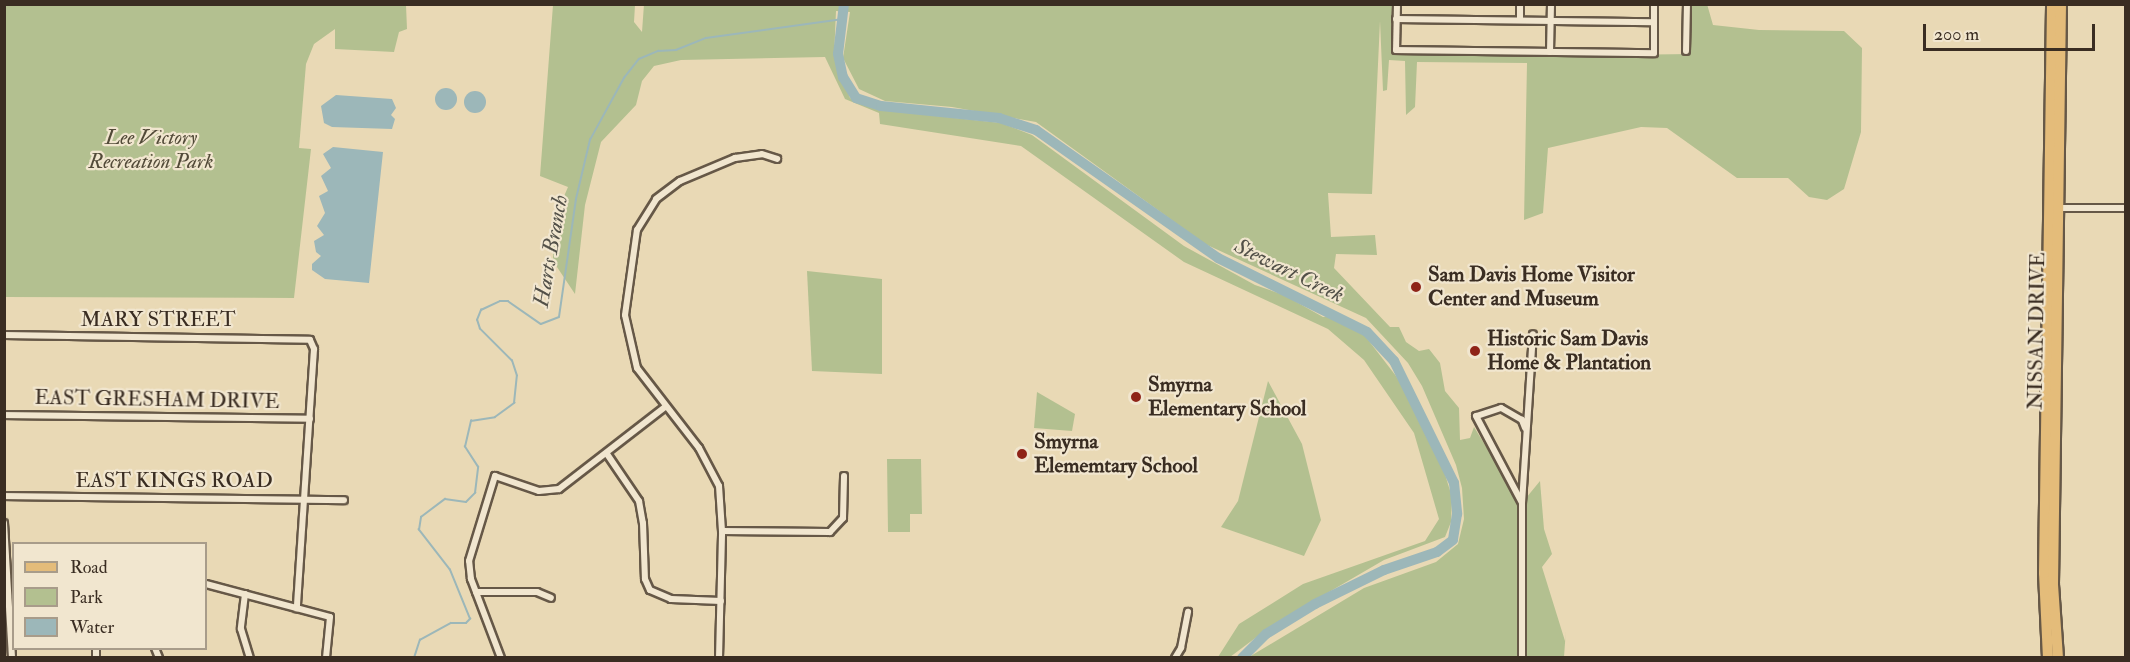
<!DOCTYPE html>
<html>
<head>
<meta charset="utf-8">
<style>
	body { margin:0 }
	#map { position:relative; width:2130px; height:662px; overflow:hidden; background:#e9d9b5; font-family:"IM FELL Double Pica",serif }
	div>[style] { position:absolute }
	.green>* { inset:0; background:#b3c090 }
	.water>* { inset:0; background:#9cb7b9 }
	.round { border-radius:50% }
	.stream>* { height:1.5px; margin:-0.75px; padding:0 0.75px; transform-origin:0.75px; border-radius:0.75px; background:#9cb7b9 }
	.river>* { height:10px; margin:-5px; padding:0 5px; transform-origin:5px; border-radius:5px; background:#9cb7b9 }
	.roads { filter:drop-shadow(2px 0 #665847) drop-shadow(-2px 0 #665847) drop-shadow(0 2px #665847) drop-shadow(0 -2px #665847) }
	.minor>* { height:6px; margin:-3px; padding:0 3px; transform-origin:3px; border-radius:3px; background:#f1e6cf }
	.primary>* { height:10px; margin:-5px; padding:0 5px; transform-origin:5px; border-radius:5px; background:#e4bc7a }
	.dots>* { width:16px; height:16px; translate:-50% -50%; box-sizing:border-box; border:3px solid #f1e6cf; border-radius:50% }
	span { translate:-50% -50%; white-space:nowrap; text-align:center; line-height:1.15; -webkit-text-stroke:4.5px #f1e6cf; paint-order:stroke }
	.park-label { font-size:21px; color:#524a38; font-style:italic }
	.poi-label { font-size:21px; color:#3a2d22; font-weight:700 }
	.left { translate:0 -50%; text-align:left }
	.street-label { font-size:21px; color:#3a2d22 }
	.water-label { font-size:22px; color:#525048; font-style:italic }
	.frame { position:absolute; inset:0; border:6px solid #3a2d22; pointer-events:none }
	.legend { position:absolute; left:12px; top:542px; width:195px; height:108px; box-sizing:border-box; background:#f1e6cf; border:2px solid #a89c8a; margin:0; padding:8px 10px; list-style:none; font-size:18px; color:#3a2d22 }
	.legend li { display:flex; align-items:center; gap:12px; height:30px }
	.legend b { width:30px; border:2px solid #a89c8a }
	.scale { position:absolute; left:1923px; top:24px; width:172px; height:27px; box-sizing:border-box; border:3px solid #3a2d22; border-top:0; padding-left:8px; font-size:18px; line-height:21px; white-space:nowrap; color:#3a2d22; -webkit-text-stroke:4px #f1e6cf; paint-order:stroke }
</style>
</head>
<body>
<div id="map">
	<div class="green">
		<i style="clip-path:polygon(5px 4px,406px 5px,407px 29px,399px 32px,394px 52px,335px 49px,335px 29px,314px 44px,306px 64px,299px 148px,311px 149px,294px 298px,5px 297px)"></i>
		<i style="clip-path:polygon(644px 4px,1392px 5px,1391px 54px,1542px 56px,1690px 54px,1691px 5px,1707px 4px,1713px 25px,1759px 30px,1844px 31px,1862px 48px,1861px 132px,1844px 189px,1827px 200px,1809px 197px,1788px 178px,1737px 178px,1667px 128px,1641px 127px,1548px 148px,1543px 213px,1524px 220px,1527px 63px,1417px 62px,1415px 107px,1406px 115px,1405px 61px,1389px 60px,1387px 90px,1383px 91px,1380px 21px,1372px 194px,1328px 193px,1331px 237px,1375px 235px,1377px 255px,1336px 254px,1334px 268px,1390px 327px,1399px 327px,1406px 342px,1419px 351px,1429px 349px,1440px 363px,1445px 391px,1459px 408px,1460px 440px,1470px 438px,1474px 427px,1518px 499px,1518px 553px,1523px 548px,1522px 503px,1540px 481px,1544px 529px,1552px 554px,1542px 567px,1565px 641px,1566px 629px,1564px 657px,1249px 657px,1364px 588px,1436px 562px,1458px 544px,1464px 519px,1462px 488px,1456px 465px,1422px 386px,1408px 363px,1366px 318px,1205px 244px,1036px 122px,952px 107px,885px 101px,859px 89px,843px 58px,850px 12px,836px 11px,834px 57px,850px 98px,881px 110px,1001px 123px,1032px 135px,1184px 246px,1255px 285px,1284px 295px,1323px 317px,1334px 316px,1362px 332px,1396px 376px,1434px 441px,1443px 468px,1452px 497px,1451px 522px,1445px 537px,1384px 560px,1274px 624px,1230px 657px,1218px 657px,1239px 624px,1303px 584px,1425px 541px,1439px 519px,1414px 433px,1364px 360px,1328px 329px,1184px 262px,1021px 146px,880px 124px,879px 113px,845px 99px,825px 57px,681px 60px,654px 66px,642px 81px,636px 105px,601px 142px,585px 205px,575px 294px,553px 261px,553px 222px,568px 187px,540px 176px,553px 5px,635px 5px,634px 22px,642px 32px)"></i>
		<i style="clip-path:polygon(807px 271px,882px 279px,882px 374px,812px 371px)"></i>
		<i style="clip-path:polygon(1268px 381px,1302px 444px,1321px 520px,1304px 556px,1221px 527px,1238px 501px)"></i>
		<i style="clip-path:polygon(1037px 392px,1075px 414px,1072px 431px,1034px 428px)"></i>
		<i style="clip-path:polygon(887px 459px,921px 459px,922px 514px,910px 514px,910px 532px,888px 532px)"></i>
	</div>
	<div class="water">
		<i class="round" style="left:435px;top:88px;width:22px;height:22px"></i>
		<i class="round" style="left:464px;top:91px;width:22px;height:22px"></i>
		<i style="clip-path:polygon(336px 95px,392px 99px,396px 108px,391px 115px,395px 119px,392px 129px,332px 127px,324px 123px,321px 106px)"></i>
		<i style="clip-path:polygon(333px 147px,383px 152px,369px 283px,325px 279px,312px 270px,312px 264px,321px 256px,316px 252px,314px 241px,324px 235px,317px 226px,325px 213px,319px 196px,328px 191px,321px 176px,331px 168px,323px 154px)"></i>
	</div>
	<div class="stream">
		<i style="left:414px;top:658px;width:19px;rotate:-72deg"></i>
		<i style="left:420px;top:640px;width:35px;rotate:-29deg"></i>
		<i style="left:451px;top:623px;width:15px"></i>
		<i style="left:466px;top:623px;width:6px;rotate:-45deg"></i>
		<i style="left:470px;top:619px;width:53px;rotate:-112.2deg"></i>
		<i style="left:450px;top:570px;width:51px;rotate:-127.8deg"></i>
		<i style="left:419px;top:530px;width:13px;rotate:-81deg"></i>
		<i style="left:421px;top:517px;width:30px;rotate:-37deg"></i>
		<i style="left:445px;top:499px;width:21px;rotate:8deg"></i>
		<i style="left:466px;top:502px;width:13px;rotate:-45deg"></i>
		<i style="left:475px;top:493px;width:26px;rotate:-83deg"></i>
		<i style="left:478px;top:467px;width:24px;rotate:-123deg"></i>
		<i style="left:465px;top:447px;width:27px;rotate:-77deg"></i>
		<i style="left:471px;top:421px;width:24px;rotate:-9deg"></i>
		<i style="left:495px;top:417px;width:24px;rotate:-36deg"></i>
		<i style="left:514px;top:403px;width:27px;rotate:-84deg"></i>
		<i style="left:517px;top:376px;width:16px;rotate:-108deg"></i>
		<i style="left:512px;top:361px;width:45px;rotate:-135deg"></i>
		<i style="left:480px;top:329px;width:9px;rotate:-108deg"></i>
		<i style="left:477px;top:320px;width:11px;rotate:-68deg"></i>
		<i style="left:481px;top:310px;width:21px;rotate:-25deg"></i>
		<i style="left:500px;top:301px;width:8px"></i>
		<i style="left:508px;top:301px;width:40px;rotate:34.9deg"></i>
		<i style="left:541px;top:324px;width:19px;rotate:-21deg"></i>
		<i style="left:559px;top:317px;width:119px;rotate:-81.8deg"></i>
		<i style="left:576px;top:199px;width:61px;rotate:-76.7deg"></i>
		<i style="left:590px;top:140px;width:71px;rotate:-61.3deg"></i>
		<i style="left:624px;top:78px;width:24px;rotate:-52deg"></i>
		<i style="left:639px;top:59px;width:21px;rotate:-23deg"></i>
		<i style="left:658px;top:51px;width:18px;rotate:-3deg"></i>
		<i style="left:676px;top:50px;width:32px;rotate:-22deg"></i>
		<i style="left:706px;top:38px;width:138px;rotate:-7.9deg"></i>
	</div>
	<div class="river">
		<i style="left:844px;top:4px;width:50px;rotate:96.8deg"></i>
		<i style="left:838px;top:54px;width:24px;rotate:78deg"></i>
		<i style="left:843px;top:77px;width:25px;rotate:58deg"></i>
		<i style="left:856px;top:98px;width:26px;rotate:18deg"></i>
		<i style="left:881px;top:106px;width:119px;rotate:5.8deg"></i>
		<i style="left:999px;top:118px;width:39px;rotate:18deg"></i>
		<i style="left:1036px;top:130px;width:223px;rotate:35.1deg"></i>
		<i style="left:1218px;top:258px;width:166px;rotate:26.4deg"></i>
		<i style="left:1367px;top:332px;width:40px;rotate:47deg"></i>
		<i style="left:1394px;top:361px;width:136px;rotate:63.8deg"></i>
		<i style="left:1454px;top:483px;width:31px;rotate:84deg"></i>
		<i style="left:1457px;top:514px;width:26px;rotate:99deg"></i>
		<i style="left:1453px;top:540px;width:20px;rotate:143deg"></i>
		<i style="left:1437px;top:552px;width:56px;rotate:161.2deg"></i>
		<i style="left:1384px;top:570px;width:77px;rotate:153.8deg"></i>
		<i style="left:1315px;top:604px;width:57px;rotate:148.5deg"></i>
		<i style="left:1266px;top:634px;width:34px;rotate:135deg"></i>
	</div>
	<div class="roads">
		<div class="minor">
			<i style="left:1397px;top:4px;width:46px;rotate:91.2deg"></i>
			<i style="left:1396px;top:50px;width:258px;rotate:0.7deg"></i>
			<i style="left:1654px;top:53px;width:49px;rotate:-90deg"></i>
			<i style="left:1396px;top:19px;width:258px;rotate:0.7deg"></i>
			<i style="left:1520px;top:20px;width:16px;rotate:-90deg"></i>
			<i style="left:1686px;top:51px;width:47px;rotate:-88.8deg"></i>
			<i style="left:1550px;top:52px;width:48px;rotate:-88.8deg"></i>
			<i style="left:2056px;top:208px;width:70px"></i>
			<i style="left:4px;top:335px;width:306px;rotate:0.9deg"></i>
			<i style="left:310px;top:340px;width:10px;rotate:66deg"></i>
			<i style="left:314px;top:349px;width:260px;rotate:93.8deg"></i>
			<i style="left:4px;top:415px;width:306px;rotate:0.7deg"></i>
			<i style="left:1525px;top:428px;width:9px;rotate:-111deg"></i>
			<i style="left:1522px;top:420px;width:24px;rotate:-150deg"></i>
			<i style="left:1501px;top:408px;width:26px;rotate:162deg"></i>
			<i style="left:1476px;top:416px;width:98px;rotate:62.1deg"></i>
			<i style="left:1522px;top:503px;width:169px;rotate:-86.3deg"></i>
			<i style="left:607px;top:454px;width:57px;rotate:55.8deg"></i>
			<i style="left:639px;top:501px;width:22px;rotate:80deg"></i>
			<i style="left:643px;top:523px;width:56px;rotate:88deg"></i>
			<i style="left:645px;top:579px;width:12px;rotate:66deg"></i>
			<i style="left:650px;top:590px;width:23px;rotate:23deg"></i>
			<i style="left:671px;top:599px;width:50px;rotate:2.3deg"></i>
			<i style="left:4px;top:496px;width:340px;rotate:0.7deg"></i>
			<i style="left:4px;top:523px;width:135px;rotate:86.6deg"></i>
			<i style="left:722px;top:531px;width:108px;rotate:0.5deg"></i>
			<i style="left:830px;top:532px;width:19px;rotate:-47deg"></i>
			<i style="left:843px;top:518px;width:42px;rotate:-88.6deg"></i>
			<i style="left:206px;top:584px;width:128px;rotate:14.9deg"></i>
			<i style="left:330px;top:617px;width:41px;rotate:95.6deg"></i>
			<i style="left:476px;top:592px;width:61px"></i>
			<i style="left:537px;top:592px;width:15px;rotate:23deg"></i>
			<i style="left:245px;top:594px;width:35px;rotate:97deg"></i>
			<i style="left:241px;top:629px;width:30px;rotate:73deg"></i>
			<i style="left:96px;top:648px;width:10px;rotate:90deg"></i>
			<i style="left:155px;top:648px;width:11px;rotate:68deg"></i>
			<i style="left:501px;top:658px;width:85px;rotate:-110.8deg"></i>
			<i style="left:471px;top:579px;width:18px;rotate:-96deg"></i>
			<i style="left:469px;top:561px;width:89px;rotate:-73deg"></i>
			<i style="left:495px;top:476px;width:46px;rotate:18.8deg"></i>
			<i style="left:539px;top:491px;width:20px;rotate:-6deg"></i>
			<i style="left:559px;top:489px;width:134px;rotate:-37.7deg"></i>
			<i style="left:719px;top:658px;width:127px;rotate:-88.6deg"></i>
			<i style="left:722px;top:531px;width:45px;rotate:-93.8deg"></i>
			<i style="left:719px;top:486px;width:43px;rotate:-117.8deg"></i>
			<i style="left:699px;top:448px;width:101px;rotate:-127.8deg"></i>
			<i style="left:637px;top:368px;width:54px;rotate:-102.8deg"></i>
			<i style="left:625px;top:315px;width:86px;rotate:-82deg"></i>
			<i style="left:637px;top:230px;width:36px;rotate:-58deg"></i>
			<i style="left:656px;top:199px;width:30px;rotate:-37deg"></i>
			<i style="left:680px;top:181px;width:60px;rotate:-22.7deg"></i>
			<i style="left:735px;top:158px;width:27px;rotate:-8deg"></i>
			<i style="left:762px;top:154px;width:16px;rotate:18deg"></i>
			<i style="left:1175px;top:658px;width:12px;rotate:-59deg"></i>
			<i style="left:1181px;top:648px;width:37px;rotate:-79deg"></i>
			<i style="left:1522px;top:658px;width:155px;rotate:-90deg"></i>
		</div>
		<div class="primary">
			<i style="left:2048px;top:658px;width:85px;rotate:-92.7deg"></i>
			<i style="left:2044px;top:573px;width:569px;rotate:-89.19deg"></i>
			<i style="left:2058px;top:658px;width:74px;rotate:-93.9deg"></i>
			<i style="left:2053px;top:584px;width:580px;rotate:-89.21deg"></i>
		</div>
	</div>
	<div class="dots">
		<i style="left:1416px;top:287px;background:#8f2418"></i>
		<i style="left:1475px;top:351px;background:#8f2418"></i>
		<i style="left:1136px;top:397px;background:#8f2418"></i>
		<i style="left:1022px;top:454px;background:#8f2418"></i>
	</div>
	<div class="park-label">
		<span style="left:151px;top:150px">Lee Victory<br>Recreation Park</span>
	</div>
	<div class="poi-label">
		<span class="left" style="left:1428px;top:287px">Sam Davis Home Visitor<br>Center and Museum</span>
		<span class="left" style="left:1487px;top:351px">Historic Sam Davis<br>Home &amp; Plantation</span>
		<span class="left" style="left:1148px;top:397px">Smyrna<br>Elementary School</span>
		<span class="left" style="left:1034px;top:454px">Smyrna<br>Elememtary School</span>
	</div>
	<div class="street-label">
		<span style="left:158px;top:320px">MARY STREET</span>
		<span style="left:2037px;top:331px;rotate:-89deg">NISSAN DRIVE</span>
		<span style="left:157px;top:400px;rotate:1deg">EAST GRESHAM DRIVE</span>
		<span style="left:174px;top:481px">EAST KINGS ROAD</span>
	</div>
	<div class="water-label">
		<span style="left:551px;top:251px;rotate:-80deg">Harts Branch</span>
		<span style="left:1289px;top:271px;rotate:26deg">Stewart Creek</span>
	</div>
	<div class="frame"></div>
	<ul class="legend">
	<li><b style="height:8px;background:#e4bc7a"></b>Road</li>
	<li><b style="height:16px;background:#b3c090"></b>Park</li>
	<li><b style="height:16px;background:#9cb7b9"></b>Water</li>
	</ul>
	<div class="scale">200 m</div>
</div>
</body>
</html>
